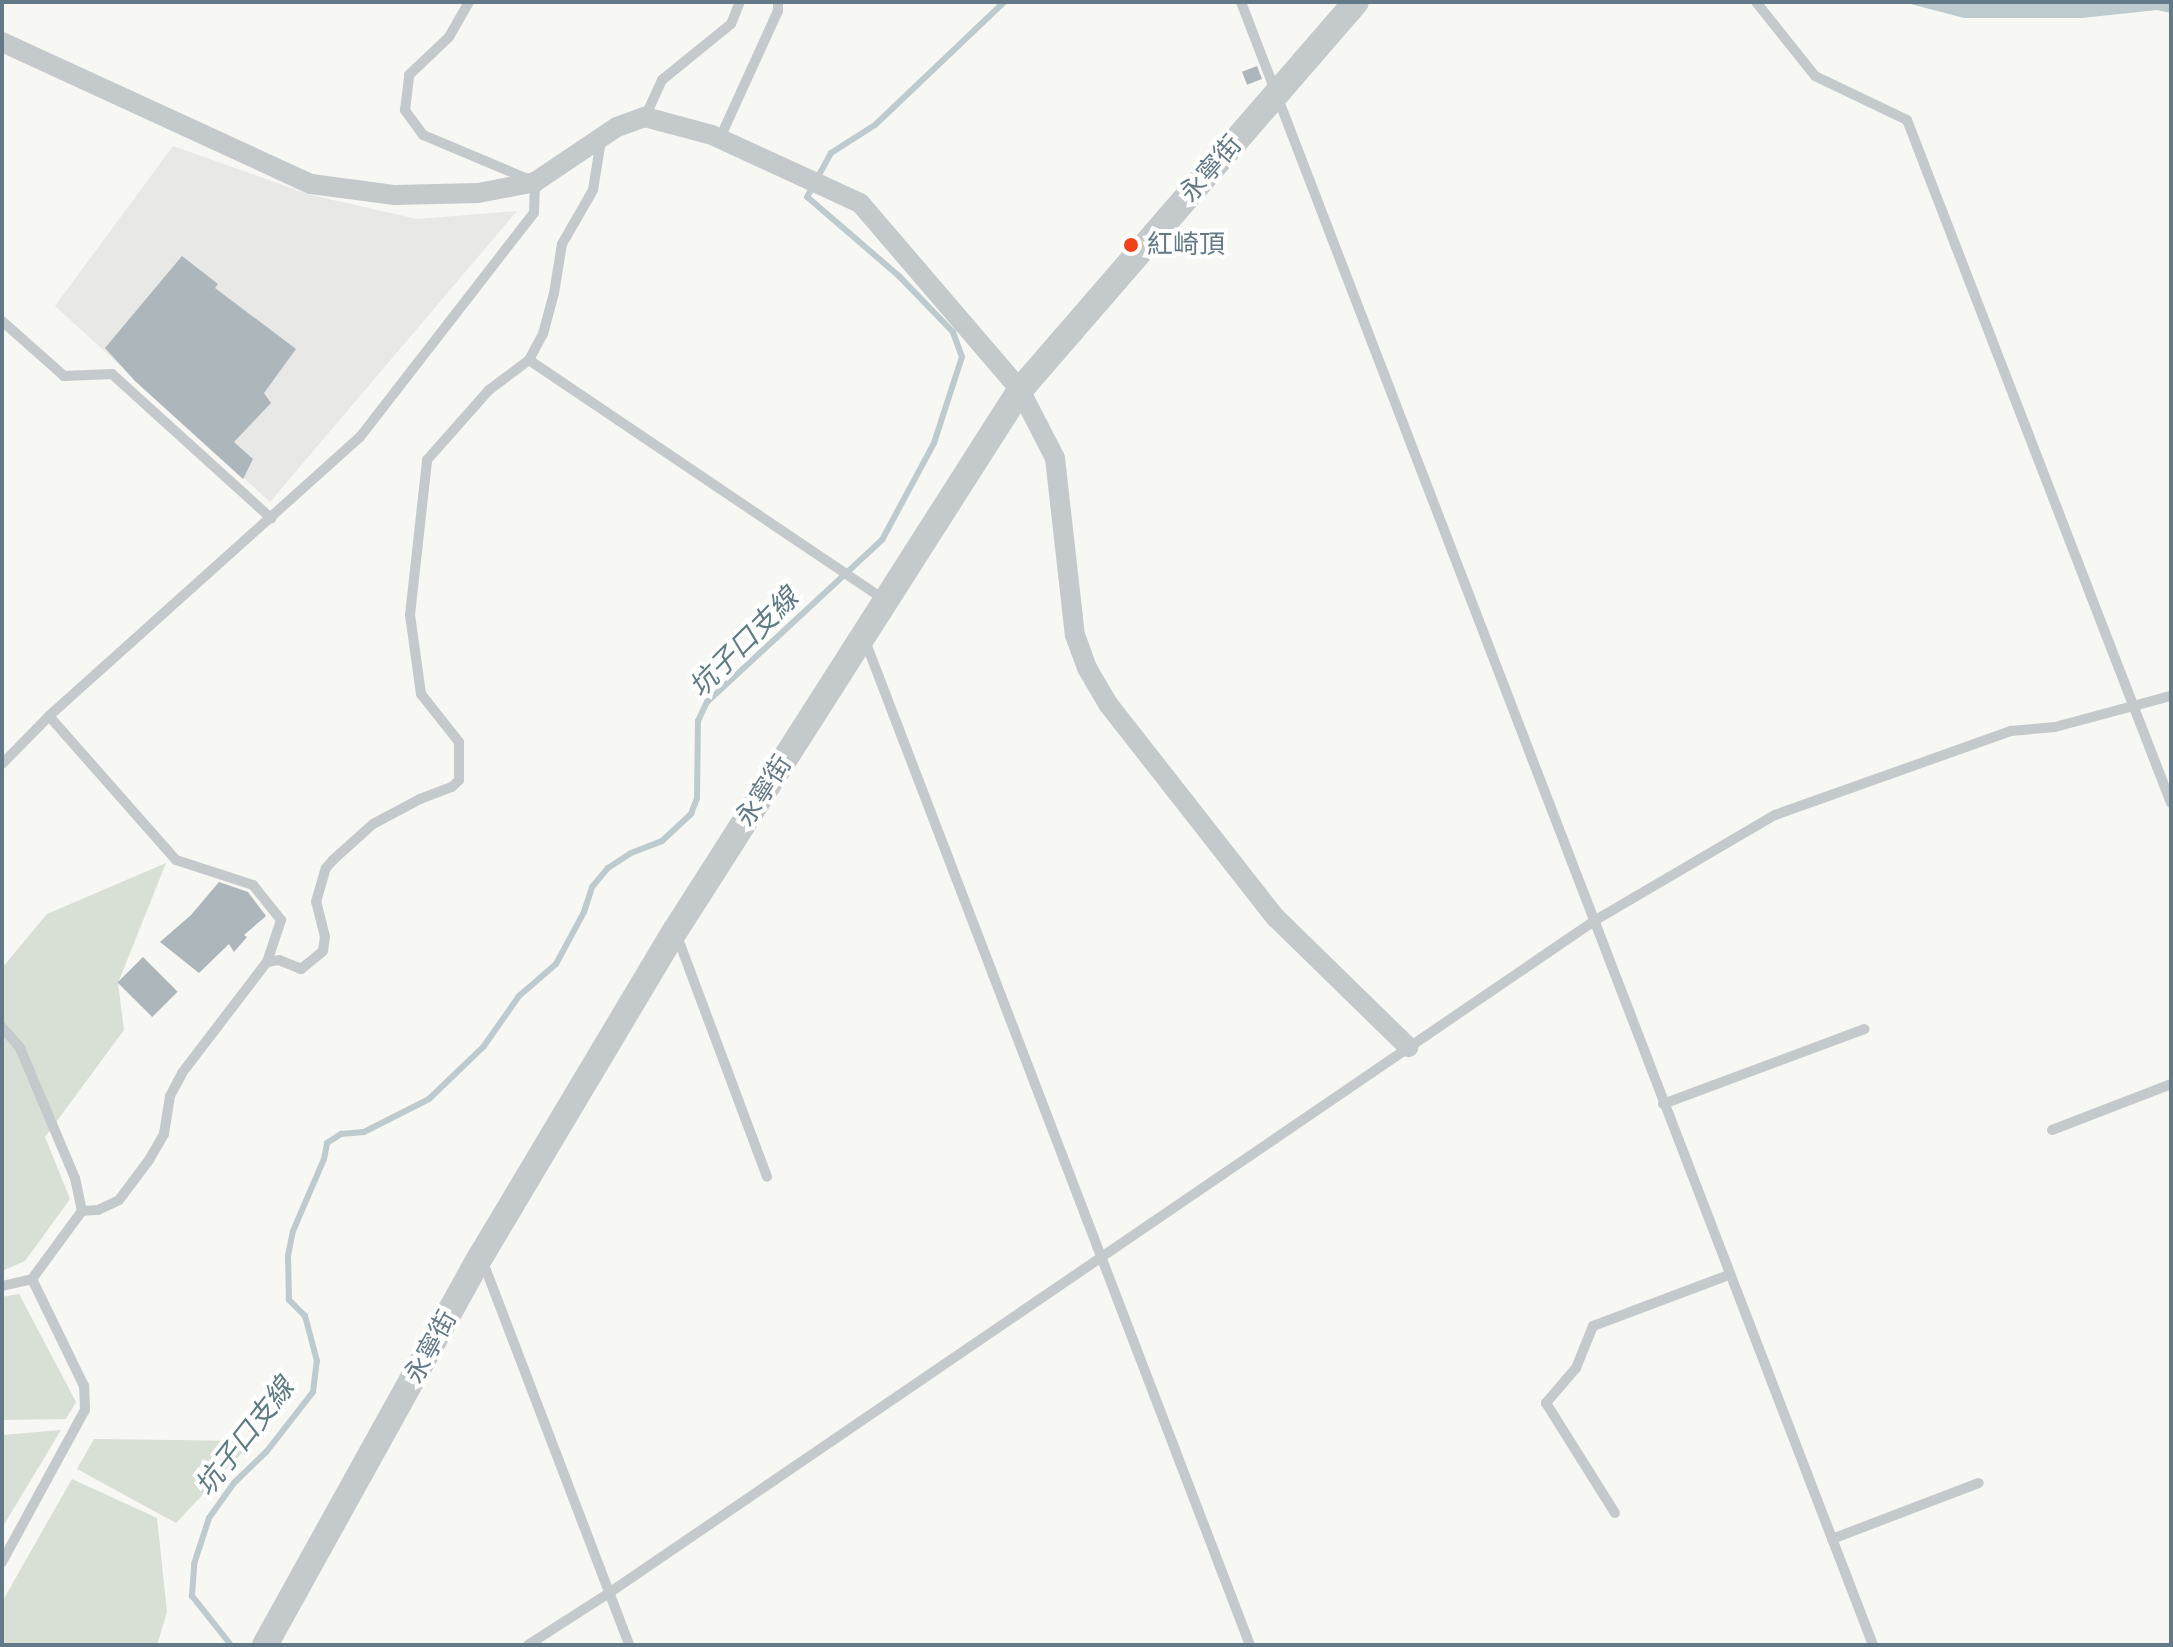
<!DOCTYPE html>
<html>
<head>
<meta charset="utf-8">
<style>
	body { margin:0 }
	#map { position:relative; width:2173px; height:1647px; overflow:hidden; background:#f7f7f3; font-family:Rubik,"Noto Sans TC",sans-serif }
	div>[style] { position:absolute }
	.built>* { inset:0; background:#e8e9e7 }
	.green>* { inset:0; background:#d8dfd4 }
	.water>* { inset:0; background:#bdcace }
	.stream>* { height:6px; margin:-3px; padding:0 3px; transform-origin:3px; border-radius:3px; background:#bdcace }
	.building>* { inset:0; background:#adb6bb; transform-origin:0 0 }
	.service>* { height:10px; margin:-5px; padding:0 5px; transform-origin:5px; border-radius:5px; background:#c4c9cc }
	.minor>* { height:20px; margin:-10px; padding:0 10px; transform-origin:10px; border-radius:10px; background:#c4c9cc }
	.tertiary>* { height:26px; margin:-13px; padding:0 13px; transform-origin:13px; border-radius:13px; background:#c4c9cc }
	.dots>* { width:22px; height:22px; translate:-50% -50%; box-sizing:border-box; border:4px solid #fff; border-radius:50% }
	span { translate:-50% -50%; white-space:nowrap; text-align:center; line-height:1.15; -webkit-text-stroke:8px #fff; paint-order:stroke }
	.street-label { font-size:26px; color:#637987 }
	.poi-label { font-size:26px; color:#637987 }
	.left { translate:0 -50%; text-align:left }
	.water-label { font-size:28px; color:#5f7b83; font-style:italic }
	.frame { position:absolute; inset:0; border:4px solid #637987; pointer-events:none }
</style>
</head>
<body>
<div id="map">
	<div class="built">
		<i style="clip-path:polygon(173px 146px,311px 195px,417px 219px,517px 211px,270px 502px,55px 306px)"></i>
	</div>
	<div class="green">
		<i style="clip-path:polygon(166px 863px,118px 983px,124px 1030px,45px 1137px,70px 1199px,25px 1261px,2px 1271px,2px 968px,47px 914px)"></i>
		<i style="clip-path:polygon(19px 1294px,76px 1402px,66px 1419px,2px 1420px,2px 1297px)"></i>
		<i style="clip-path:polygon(61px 1430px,2px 1528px,2px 1435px)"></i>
		<i style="clip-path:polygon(94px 1439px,253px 1441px,176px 1523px,77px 1469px)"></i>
		<i style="clip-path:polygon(72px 1479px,157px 1518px,167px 1612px,157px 1645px,2px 1645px,2px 1602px)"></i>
	</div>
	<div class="water">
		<i style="clip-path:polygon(1903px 2px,2171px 2px,2171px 13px,2157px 10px,2082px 18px,1964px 18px)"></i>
	</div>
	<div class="stream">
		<i style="left:231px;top:1645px;width:63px;rotate:-128.5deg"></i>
		<i style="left:192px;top:1596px;width:32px;rotate:-86deg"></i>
		<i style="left:194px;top:1564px;width:48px;rotate:-71.9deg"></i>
		<i style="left:209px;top:1518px;width:43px;rotate:-54.5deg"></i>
		<i style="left:234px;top:1483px;width:46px;rotate:-44.1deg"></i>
		<i style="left:267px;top:1451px;width:75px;rotate:-52.1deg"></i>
		<i style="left:313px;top:1392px;width:31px;rotate:-83deg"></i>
		<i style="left:317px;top:1361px;width:47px;rotate:-104.9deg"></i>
		<i style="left:305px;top:1316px;width:23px;rotate:-135deg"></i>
		<i style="left:289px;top:1300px;width:44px;rotate:-91.3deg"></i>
		<i style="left:288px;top:1256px;width:25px;rotate:-79deg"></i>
		<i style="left:293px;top:1231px;width:78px;rotate:-66.7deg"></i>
		<i style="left:324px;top:1159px;width:16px;rotate:-79deg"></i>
		<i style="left:327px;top:1143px;width:17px;rotate:-33deg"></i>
		<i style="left:341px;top:1134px;width:23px;rotate:-5deg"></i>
		<i style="left:364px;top:1132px;width:73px;rotate:-26.9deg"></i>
		<i style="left:429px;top:1099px;width:76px;rotate:-43.9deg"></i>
		<i style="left:484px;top:1046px;width:61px;rotate:-55deg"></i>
		<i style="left:519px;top:996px;width:49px;rotate:-40.9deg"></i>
		<i style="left:556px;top:964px;width:59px;rotate:-61.7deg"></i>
		<i style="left:584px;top:912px;width:26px;rotate:-72deg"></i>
		<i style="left:592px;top:887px;width:25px;rotate:-50deg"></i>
		<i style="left:608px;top:868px;width:27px;rotate:-33deg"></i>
		<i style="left:631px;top:853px;width:33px;rotate:-21deg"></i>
		<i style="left:662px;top:841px;width:40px;rotate:-43deg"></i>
		<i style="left:691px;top:814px;width:17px;rotate:-69deg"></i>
		<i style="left:697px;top:798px;width:77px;rotate:-89.3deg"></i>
		<i style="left:698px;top:721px;width:21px;rotate:-65deg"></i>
		<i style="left:707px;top:702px;width:238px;rotate:-42.8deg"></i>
		<i style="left:882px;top:540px;width:110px;rotate:-61.8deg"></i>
		<i style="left:934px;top:443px;width:90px;rotate:-72deg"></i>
		<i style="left:962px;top:357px;width:27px;rotate:-110deg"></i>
		<i style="left:953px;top:332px;width:78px;rotate:-134deg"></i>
		<i style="left:899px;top:276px;width:121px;rotate:-139.3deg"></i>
		<i style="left:807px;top:197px;width:50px;rotate:-61.4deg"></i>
		<i style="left:831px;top:153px;width:52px;rotate:-32.5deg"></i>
		<i style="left:875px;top:125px;width:178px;rotate:-43.6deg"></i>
	</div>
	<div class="building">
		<i style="left:1257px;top:66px;width:14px;height:16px;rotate:69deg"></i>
		<i style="clip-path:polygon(182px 256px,218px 284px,215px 288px,296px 349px,264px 393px,271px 403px,234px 442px,253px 459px,243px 479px,135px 381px,105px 348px)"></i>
		<i style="clip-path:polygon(219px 882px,248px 892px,266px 916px,244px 935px,247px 937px,234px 952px,229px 944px,199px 973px,160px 942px,191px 915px)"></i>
		<i style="left:143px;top:957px;width:49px;height:36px;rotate:45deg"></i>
	</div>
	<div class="service">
		<i style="left:1241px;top:2px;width:1760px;rotate:68.96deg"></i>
		<i style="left:1756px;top:2px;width:95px;rotate:51.4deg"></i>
		<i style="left:1815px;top:76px;width:102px;rotate:25.6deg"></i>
		<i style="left:1907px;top:120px;width:732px;rotate:68.87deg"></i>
		<i style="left:645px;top:117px;width:41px;rotate:-65.3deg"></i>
		<i style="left:662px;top:80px;width:89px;rotate:-39.1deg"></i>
		<i style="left:731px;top:24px;width:24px;rotate:-68deg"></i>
		<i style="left:720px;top:138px;width:140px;rotate:-65.5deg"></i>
		<i style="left:778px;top:11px;width:9px;rotate:-90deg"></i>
		<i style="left:2px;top:321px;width:83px;rotate:41.6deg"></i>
		<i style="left:64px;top:376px;width:48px;rotate:-2.4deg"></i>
		<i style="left:112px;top:374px;width:215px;rotate:42.2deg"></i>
		<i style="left:529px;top:360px;width:429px;rotate:34deg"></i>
		<i style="left:864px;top:638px;width:1078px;rotate:69.03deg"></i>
		<i style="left:49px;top:716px;width:192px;rotate:48.6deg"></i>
		<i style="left:176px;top:860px;width:81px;rotate:18deg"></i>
		<i style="left:253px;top:885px;width:45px;rotate:51.3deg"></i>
		<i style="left:281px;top:920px;width:44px;rotate:108.4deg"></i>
		<i style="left:2px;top:764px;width:67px;rotate:-45.6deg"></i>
		<i style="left:49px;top:716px;width:418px;rotate:-41.9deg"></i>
		<i style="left:360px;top:437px;width:284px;rotate:-52.2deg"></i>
		<i style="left:534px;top:213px;width:31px;rotate:-88deg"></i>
		<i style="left:535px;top:182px;width:121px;rotate:-157.2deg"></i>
		<i style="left:423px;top:135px;width:31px;rotate:-126deg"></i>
		<i style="left:405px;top:110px;width:35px;rotate:-83deg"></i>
		<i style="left:409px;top:75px;width:55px;rotate:-43.5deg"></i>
		<i style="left:449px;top:37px;width:40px;rotate:-60.3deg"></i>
		<i style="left:677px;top:936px;width:257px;rotate:69.5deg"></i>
		<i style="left:2px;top:1027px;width:28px;rotate:49deg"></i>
		<i style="left:20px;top:1048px;width:141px;rotate:67.1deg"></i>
		<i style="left:75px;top:1178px;width:34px;rotate:78deg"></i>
		<i style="left:1663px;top:1104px;width:215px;rotate:-20.4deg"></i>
		<i style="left:2052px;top:1130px;width:128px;rotate:-21.1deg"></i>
		<i style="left:483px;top:1262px;width:410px;rotate:69.1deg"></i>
		<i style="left:2px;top:1286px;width:31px;rotate:-13deg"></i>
		<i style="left:1615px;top:1513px;width:130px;rotate:-122.1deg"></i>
		<i style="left:1546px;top:1403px;width:46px;rotate:-49.4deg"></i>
		<i style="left:1576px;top:1368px;width:45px;rotate:-68deg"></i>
		<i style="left:1593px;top:1326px;width:145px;rotate:-20.6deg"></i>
		<i style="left:1832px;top:1539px;width:157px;rotate:-20.9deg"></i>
		<i style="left:2px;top:1562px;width:173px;rotate:-61.4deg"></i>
		<i style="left:85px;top:1410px;width:24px;rotate:-92deg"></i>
		<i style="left:84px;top:1386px;width:119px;rotate:-115.9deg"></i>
		<i style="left:32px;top:1279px;width:84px;rotate:-53.7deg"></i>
		<i style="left:82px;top:1211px;width:16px;rotate:-4deg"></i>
		<i style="left:98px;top:1210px;width:23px;rotate:-25deg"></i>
		<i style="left:119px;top:1200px;width:50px;rotate:-53.1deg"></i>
		<i style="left:149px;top:1160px;width:30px;rotate:-60deg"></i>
		<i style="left:164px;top:1134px;width:38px;rotate:-81deg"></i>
		<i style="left:170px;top:1096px;width:26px;rotate:-62deg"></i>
		<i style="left:182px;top:1073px;width:140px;rotate:-52.6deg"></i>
		<i style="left:267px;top:962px;width:12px;rotate:-9deg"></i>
		<i style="left:279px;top:960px;width:24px;rotate:22deg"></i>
		<i style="left:301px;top:969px;width:28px;rotate:-39deg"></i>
		<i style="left:323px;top:951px;width:14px;rotate:-82deg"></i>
		<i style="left:325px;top:937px;width:36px;rotate:-104deg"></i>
		<i style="left:316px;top:902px;width:35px;rotate:-74deg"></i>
		<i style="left:326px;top:868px;width:11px;rotate:-49deg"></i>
		<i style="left:333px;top:860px;width:54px;rotate:-42deg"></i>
		<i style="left:373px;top:824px;width:53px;rotate:-28deg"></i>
		<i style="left:420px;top:799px;width:34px;rotate:-21deg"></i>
		<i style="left:452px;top:787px;width:10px;rotate:-45deg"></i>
		<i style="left:459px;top:780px;width:38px;rotate:-90deg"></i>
		<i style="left:459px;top:742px;width:61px;rotate:-128.4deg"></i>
		<i style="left:421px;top:694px;width:80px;rotate:-97.9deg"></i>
		<i style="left:410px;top:615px;width:156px;rotate:-83.7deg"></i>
		<i style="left:427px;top:460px;width:94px;rotate:-48.5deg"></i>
		<i style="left:489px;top:390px;width:50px;rotate:-36.9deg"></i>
		<i style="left:529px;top:360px;width:30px;rotate:-62deg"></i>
		<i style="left:543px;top:334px;width:42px;rotate:-75deg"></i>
		<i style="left:554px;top:293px;width:50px;rotate:-80.7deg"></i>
		<i style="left:562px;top:244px;width:62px;rotate:-60.1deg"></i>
		<i style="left:593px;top:190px;width:51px;rotate:-80.9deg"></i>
		<i style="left:528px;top:1645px;width:96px;rotate:-32.7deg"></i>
		<i style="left:609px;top:1593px;width:1192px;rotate:-34.3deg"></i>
		<i style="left:1594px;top:921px;width:210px;rotate:-30.4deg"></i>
		<i style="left:1775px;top:815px;width:251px;rotate:-19.6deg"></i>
		<i style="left:2011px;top:731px;width:44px;rotate:-5.2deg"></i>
		<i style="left:2055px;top:727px;width:120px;rotate:-15deg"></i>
	</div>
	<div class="minor">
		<i style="left:2px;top:42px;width:340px;rotate:24.7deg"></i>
		<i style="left:311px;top:184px;width:85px;rotate:7.5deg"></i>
		<i style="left:395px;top:195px;width:83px;rotate:-1.4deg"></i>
		<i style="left:478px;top:193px;width:58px;rotate:-10.9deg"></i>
		<i style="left:535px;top:182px;width:99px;rotate:-33.9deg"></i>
		<i style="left:617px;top:127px;width:30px;rotate:-20deg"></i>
		<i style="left:645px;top:117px;width:69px;rotate:15deg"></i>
		<i style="left:712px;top:135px;width:163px;rotate:24.7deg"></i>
		<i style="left:860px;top:203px;width:246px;rotate:49.4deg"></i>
		<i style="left:1020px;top:390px;width:76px;rotate:62.8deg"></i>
		<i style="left:1055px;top:458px;width:178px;rotate:83.6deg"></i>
		<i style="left:1075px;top:635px;width:35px;rotate:70deg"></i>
		<i style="left:1087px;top:668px;width:42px;rotate:59.7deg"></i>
		<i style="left:1108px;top:704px;width:272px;rotate:51.9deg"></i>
		<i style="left:1276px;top:918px;width:185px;rotate:44.3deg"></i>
	</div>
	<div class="tertiary">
		<i style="left:265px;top:1645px;width:445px;rotate:-61deg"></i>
		<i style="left:481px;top:1256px;width:378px;rotate:-59.2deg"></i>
		<i style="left:675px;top:931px;width:642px;rotate:-57.47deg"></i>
		<i style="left:1020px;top:390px;width:513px;rotate:-49.11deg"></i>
	</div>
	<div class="dots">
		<i style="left:1131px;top:245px;background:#f1431a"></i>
	</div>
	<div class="street-label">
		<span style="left:1211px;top:169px;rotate:-49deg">永寧街</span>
		<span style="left:764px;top:791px;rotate:-57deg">永寧街</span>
		<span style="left:431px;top:1347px;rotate:-61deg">永寧街</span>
	</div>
	<div class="poi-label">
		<span class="left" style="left:1147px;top:245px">紅崎頂</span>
	</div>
	<div class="water-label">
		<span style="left:744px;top:643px;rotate:-45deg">坑子口支線</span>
		<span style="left:245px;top:1437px;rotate:-52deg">坑子口支線</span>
	</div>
	<div class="frame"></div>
</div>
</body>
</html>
